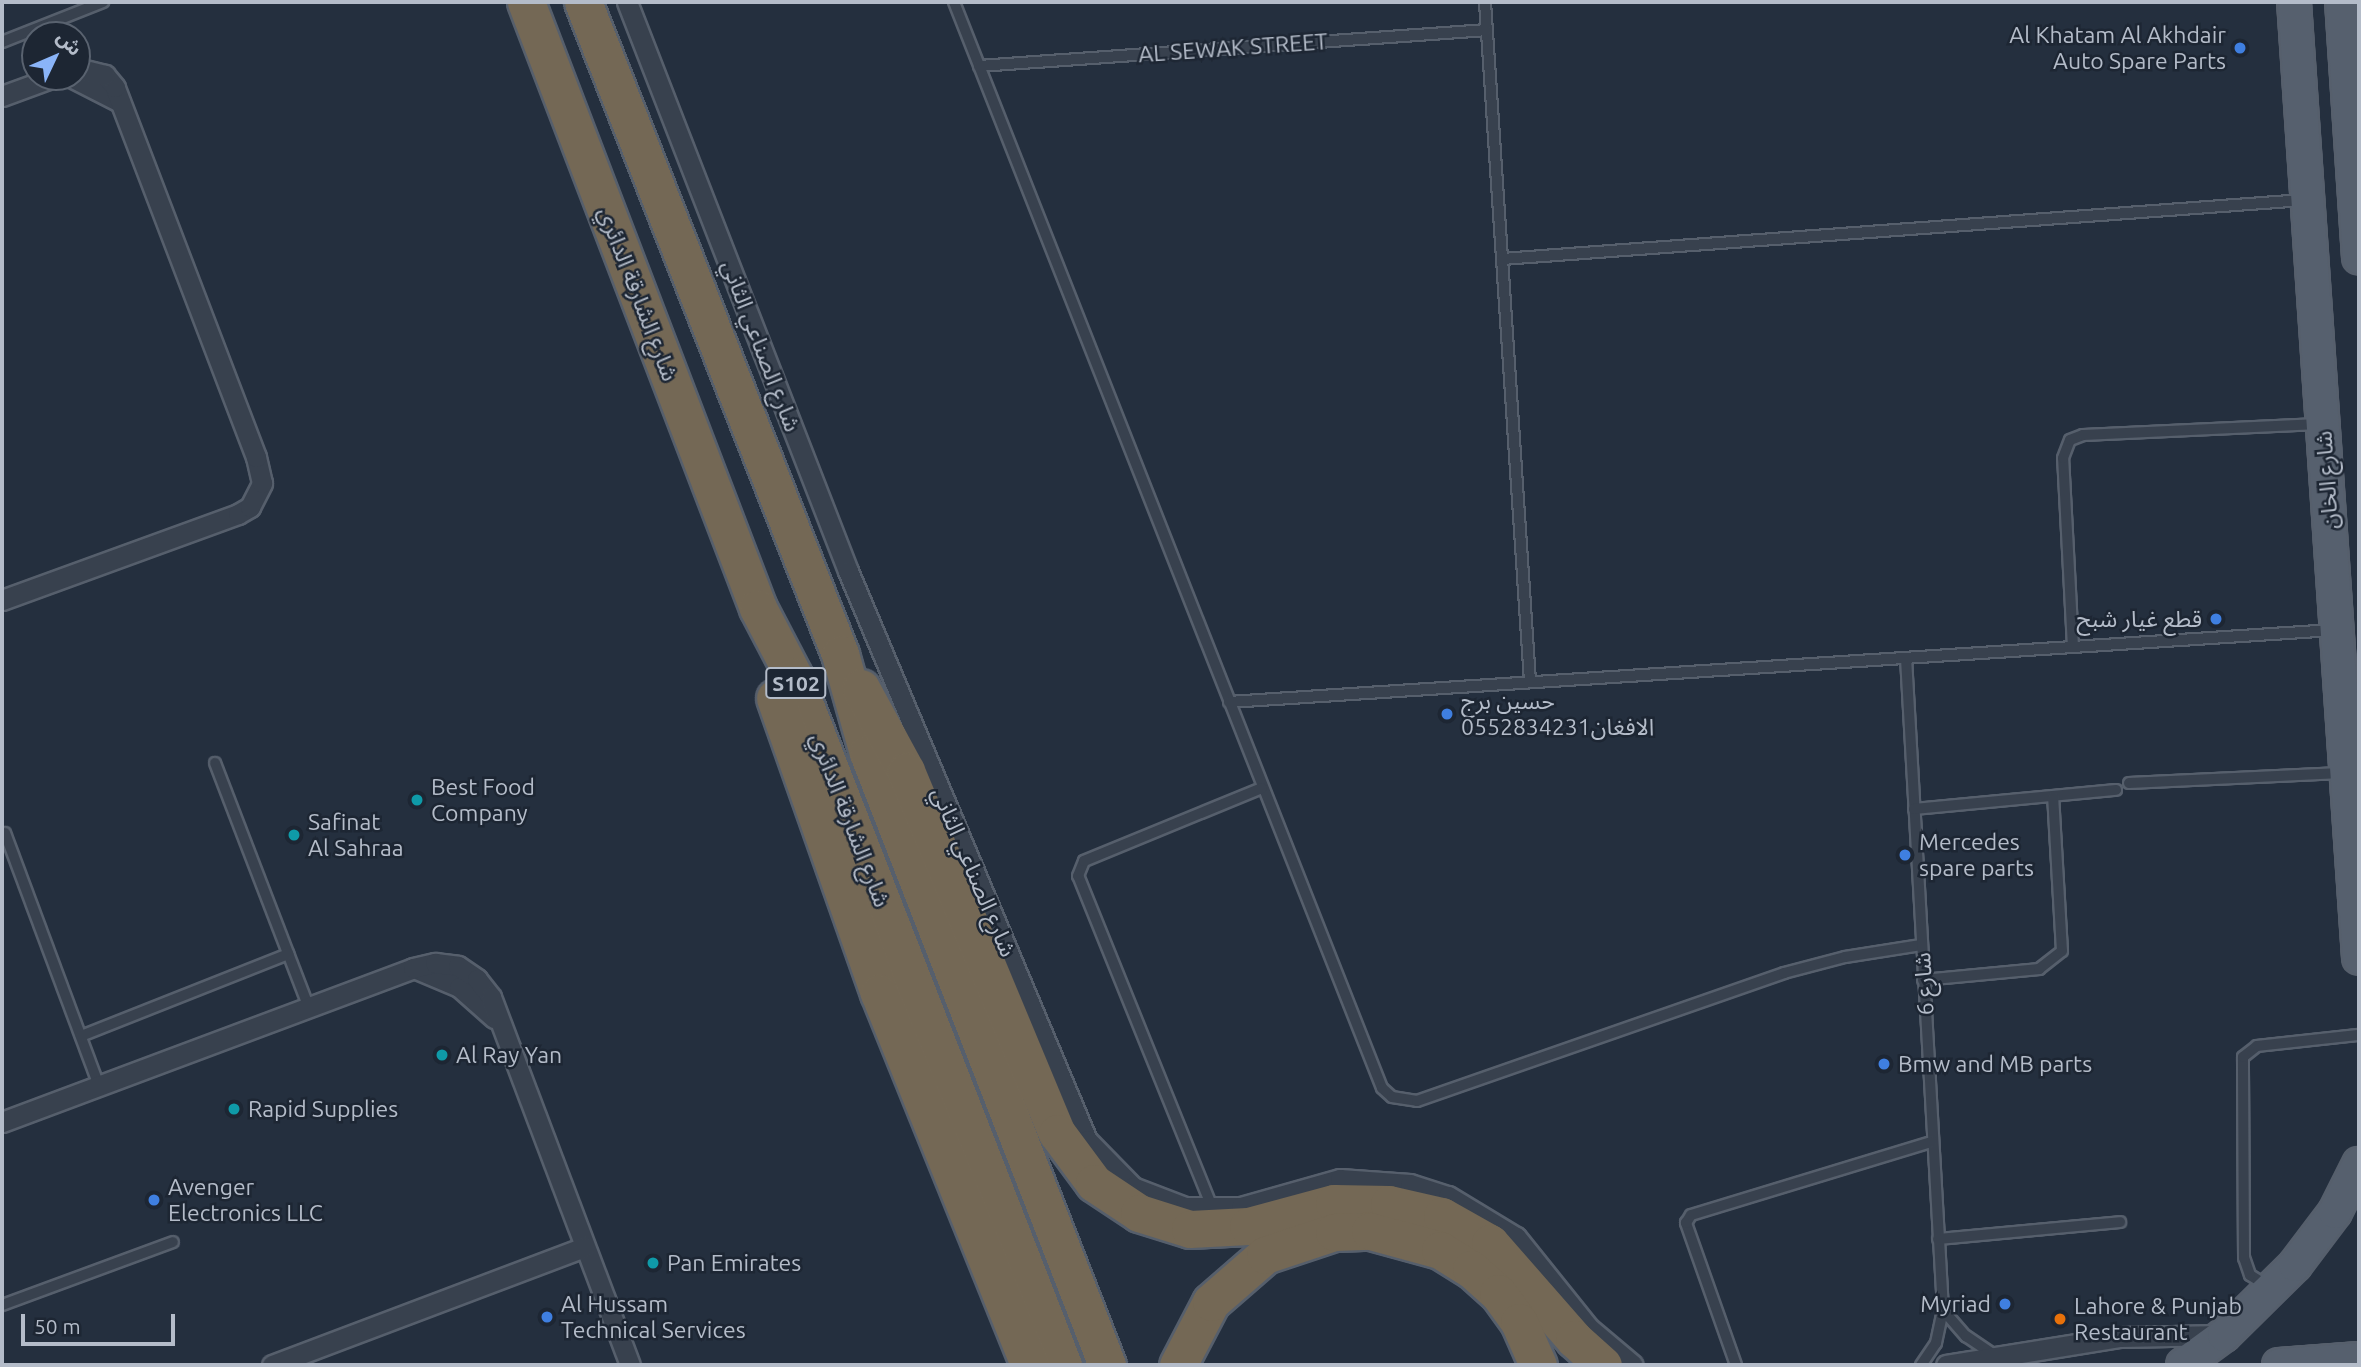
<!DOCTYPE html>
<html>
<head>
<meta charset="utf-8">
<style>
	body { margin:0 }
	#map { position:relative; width:2361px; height:1367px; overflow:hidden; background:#242f3e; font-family:Ubuntu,"Noto Sans Arabic",sans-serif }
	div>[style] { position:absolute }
	.roads { filter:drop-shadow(2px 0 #565f6c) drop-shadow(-2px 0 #565f6c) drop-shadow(0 2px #565f6c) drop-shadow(0 -2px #565f6c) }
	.service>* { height:10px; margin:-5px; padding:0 5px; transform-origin:5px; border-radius:5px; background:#38414e }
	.minor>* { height:19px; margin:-9.5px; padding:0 9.5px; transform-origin:9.5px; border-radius:9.5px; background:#38414e }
	.primary>* { height:32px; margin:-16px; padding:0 16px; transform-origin:16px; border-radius:16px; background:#56606e }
	.motorway>* { height:37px; margin:-18.5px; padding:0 18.5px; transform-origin:18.5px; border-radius:18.5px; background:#746855 }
	.dots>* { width:19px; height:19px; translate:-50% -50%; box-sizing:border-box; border:4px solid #1d2633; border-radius:50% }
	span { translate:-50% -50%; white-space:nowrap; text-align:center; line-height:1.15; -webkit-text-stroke:5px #1d2633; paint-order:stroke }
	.shield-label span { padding:2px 5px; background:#1d2633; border:2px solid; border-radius:5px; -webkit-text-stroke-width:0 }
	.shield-label { font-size:21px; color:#b4bcc9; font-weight:700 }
	.poi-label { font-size:23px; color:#b4bcc9 }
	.right { translate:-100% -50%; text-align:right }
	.left { translate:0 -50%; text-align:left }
	.street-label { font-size:23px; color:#b4bcc9 }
	.frame { position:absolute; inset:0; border:4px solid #b4bcc9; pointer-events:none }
	.north { position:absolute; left:21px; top:21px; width:70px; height:70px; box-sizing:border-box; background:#1d2633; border:2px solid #59626f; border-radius:50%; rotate:46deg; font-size:19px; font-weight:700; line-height:28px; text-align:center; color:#b4bcc9 }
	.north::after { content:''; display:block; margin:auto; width:24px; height:32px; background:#8ab4f8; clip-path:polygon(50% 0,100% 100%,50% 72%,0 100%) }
	.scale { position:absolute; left:21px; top:1314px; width:154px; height:32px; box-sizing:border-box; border:4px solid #b4bcc9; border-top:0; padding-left:9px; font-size:21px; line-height:24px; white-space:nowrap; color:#b4bcc9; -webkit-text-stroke:5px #1d2633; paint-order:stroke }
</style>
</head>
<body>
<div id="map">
	<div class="roads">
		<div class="service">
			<i style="left:954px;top:2px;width:1167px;rotate:68.49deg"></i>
			<i style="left:1382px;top:1088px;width:13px;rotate:42deg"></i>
			<i style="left:1392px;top:1097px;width:25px;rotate:9deg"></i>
			<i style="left:1417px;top:1101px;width:389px;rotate:-19.2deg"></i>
			<i style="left:1784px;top:973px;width:63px;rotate:-14.7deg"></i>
			<i style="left:1845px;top:957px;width:77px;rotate:-9deg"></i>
			<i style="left:1485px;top:2px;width:681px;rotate:86.21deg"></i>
			<i style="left:2px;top:42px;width:109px;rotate:-21.6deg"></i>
			<i style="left:979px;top:66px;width:509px;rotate:-4.05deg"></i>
			<i style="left:1502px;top:259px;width:804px;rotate:-4.21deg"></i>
			<i style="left:2073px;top:647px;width:189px;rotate:-93deg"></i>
			<i style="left:2063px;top:458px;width:19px;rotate:-69deg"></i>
			<i style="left:2070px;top:440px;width:14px;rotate:-21deg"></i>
			<i style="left:2083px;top:435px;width:236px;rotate:-2.7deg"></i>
			<i style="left:1906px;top:658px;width:653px;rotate:86.75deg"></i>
			<i style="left:1943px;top:1310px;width:34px;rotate:102deg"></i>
			<i style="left:1936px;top:1343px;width:27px;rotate:124deg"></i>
			<i style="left:1229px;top:702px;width:1106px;rotate:-3.73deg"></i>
			<i style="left:215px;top:763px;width:262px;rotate:69deg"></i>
			<i style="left:2129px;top:783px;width:212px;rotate:-2.7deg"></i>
			<i style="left:1914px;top:809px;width:203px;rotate:-5.4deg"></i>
			<i style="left:5px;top:833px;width:272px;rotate:69.6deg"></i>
			<i style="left:1923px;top:980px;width:117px;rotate:-5.4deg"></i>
			<i style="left:2039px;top:969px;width:29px;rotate:-38deg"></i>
			<i style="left:2062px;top:951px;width:155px;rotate:-93.3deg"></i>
			<i style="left:81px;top:1036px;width:223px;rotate:-21.6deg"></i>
			<i style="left:1212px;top:1207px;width:357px;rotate:-112deg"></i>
			<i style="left:1078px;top:876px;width:16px;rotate:-68deg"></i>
			<i style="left:1084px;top:861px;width:192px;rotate:-22.3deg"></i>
			<i style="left:1938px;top:1239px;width:183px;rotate:-5.3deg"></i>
			<i style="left:2266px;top:1285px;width:19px;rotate:-148deg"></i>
			<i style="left:2250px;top:1275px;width:18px;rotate:-109deg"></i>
			<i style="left:2244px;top:1258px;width:201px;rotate:-90.3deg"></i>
			<i style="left:2243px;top:1057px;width:18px;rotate:-38deg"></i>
			<i style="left:2257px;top:1046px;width:103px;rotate:-6.2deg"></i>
			<i style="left:2px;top:1305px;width:182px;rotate:-20.2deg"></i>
			<i style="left:1943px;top:1310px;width:35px;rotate:49deg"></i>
			<i style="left:1966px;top:1336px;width:52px;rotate:34deg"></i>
			<i style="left:1736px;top:1365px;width:151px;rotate:-109.4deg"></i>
			<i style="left:1686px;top:1223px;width:9px;rotate:-58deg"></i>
			<i style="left:1691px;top:1215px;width:252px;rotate:-16.9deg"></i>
		</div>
		<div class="minor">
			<i style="left:627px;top:2px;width:610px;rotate:68.77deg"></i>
			<i style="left:848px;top:571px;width:617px;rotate:67.22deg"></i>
			<i style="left:1087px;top:1140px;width:66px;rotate:45.6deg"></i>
			<i style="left:1133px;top:1187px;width:56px;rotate:21deg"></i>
			<i style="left:1185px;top:1207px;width:56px"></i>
			<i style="left:1241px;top:1207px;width:103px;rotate:-15.8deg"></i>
			<i style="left:1340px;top:1179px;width:70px;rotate:4.1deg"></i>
			<i style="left:1410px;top:1184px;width:40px;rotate:18deg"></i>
			<i style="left:1448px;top:1196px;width:79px;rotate:31.1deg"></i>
			<i style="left:1516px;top:1237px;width:117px;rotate:51.3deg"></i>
			<i style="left:1589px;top:1328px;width:57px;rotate:40.1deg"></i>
			<i style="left:71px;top:77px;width:55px;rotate:27deg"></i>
			<i style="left:2px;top:96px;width:55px;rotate:-20.1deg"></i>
			<i style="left:2px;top:600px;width:251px;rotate:-20deg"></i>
			<i style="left:238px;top:514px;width:14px;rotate:-30deg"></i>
			<i style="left:250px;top:507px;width:27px;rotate:-63deg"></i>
			<i style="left:262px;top:483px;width:27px;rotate:-103deg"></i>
			<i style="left:256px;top:457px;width:396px;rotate:-110.9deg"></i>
			<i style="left:115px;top:87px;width:16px;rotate:-130deg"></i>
			<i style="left:105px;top:75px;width:29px;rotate:-166deg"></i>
			<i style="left:414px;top:968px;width:49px;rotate:22.9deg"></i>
			<i style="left:459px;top:987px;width:47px;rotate:41.5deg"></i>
			<i style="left:2px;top:1122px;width:439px;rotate:-20.5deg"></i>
			<i style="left:413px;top:968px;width:23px;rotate:-13deg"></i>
			<i style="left:435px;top:963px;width:23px;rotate:7deg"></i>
			<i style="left:458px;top:966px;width:23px;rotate:34deg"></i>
			<i style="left:477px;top:979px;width:23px;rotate:52deg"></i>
			<i style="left:491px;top:997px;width:393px;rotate:69.3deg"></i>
			<i style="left:272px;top:1365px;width:334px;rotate:-20.7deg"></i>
			<i style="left:1946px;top:1365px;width:175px;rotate:-9.2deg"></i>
			<i style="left:2119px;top:1337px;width:104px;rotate:-1.1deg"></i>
		</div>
		<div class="primary">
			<i style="left:2294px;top:2px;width:958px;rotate:86.11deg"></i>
			<i style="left:2342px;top:2px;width:256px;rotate:86.2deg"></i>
			<i style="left:2183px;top:1365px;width:51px;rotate:-36.2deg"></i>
			<i style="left:2224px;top:1335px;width:100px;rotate:-44.6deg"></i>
			<i style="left:2295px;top:1265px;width:66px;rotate:-53deg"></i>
			<i style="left:2335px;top:1212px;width:54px;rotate:-63.4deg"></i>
			<i style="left:2279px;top:1365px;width:80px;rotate:-4.3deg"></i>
		</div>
		<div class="motorway">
			<i style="left:526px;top:2px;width:649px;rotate:69.05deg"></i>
			<i style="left:758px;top:608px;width:78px;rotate:62.4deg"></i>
			<i style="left:794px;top:677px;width:739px;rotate:68.65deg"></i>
			<i style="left:583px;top:2px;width:701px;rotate:68.49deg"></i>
			<i style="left:840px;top:654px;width:103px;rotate:74.2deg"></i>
			<i style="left:868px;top:753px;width:657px;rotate:68.67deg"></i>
			<i style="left:861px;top:688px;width:94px;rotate:61.5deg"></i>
			<i style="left:906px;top:771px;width:392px;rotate:67.4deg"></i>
			<i style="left:1057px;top:1133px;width:62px;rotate:53.5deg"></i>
			<i style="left:1094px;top:1183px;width:54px;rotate:33.7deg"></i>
			<i style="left:1139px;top:1213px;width:53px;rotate:17.4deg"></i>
			<i style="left:1190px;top:1229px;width:58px;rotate:-3deg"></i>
			<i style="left:1248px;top:1226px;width:89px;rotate:-15deg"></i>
			<i style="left:1334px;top:1203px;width:55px;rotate:1deg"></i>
			<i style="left:1389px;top:1204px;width:54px;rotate:12.8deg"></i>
			<i style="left:1442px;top:1216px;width:55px;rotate:29.4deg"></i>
			<i style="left:1490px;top:1243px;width:128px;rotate:48.8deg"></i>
			<i style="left:1574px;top:1339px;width:39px;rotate:42deg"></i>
			<i style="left:775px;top:698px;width:313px;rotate:70.6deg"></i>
			<i style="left:879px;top:993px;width:401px;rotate:68deg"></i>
			<i style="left:1178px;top:1365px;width:71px;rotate:-62.4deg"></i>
			<i style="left:1211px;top:1302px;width:72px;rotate:-41deg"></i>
			<i style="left:1265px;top:1255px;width:73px;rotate:-18.4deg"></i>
			<i style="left:1334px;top:1232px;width:36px;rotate:-2deg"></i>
			<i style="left:1370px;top:1231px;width:73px;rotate:15.2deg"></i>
			<i style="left:1440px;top:1250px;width:36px;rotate:32deg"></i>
			<i style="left:1471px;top:1269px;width:36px;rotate:42deg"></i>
			<i style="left:1498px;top:1293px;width:36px;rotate:54deg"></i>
			<i style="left:1519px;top:1322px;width:47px;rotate:66.2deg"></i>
		</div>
	</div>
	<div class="dots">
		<i style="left:2240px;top:48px;background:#3f7fe0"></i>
		<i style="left:2216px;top:619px;background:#3f7fe0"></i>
		<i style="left:1447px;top:714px;background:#3f7fe0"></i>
		<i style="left:417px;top:800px;background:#0f9aa8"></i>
		<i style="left:294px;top:835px;background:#0f9aa8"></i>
		<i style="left:1905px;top:855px;background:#3f7fe0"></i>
		<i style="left:442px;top:1055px;background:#0f9aa8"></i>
		<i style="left:1884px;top:1064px;background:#3f7fe0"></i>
		<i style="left:234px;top:1109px;background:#0f9aa8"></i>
		<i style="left:154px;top:1200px;background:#3f7fe0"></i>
		<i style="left:653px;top:1263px;background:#0f9aa8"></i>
		<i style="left:2005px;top:1304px;background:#3f7fe0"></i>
		<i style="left:547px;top:1317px;background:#3f7fe0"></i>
		<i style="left:2060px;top:1319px;background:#e8710a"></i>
	</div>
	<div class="shield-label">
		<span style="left:796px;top:683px">S102</span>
	</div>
	<div class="poi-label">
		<span class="right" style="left:2226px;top:48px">Al Khatam Al Akhdair<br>Auto Spare Parts</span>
		<span class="right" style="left:2202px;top:619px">قطع غيار شبح</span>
		<span class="left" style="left:1461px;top:714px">حسين برج<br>الافغان0552834231</span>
		<span class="left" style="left:431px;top:800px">Best Food<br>Company</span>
		<span class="left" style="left:308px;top:835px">Safinat<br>Al Sahraa</span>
		<span class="left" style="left:1919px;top:855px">Mercedes<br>spare parts</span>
		<span class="left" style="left:456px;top:1055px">Al Ray Yan</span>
		<span class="left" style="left:1898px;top:1064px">Bmw and MB parts</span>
		<span class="left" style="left:248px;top:1109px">Rapid Supplies</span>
		<span class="left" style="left:168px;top:1200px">Avenger<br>Electronics LLC</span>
		<span class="left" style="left:667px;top:1263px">Pan Emirates</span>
		<span class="left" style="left:561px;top:1317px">Al Hussam<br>Technical Services</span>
		<span class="right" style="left:1991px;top:1304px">Myriad</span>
		<span class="left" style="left:2074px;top:1319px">Lahore &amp; Punjab<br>Restaurant</span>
	</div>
	<div class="street-label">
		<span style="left:1233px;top:48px;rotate:-4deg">AL SEWAK STREET</span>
		<span style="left:638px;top:294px;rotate:69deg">شارع الشارقة الدائري</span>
		<span style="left:761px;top:346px;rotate:69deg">شارع الصناعي الثاني</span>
		<span style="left:2327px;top:480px;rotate:-94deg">شارع الخان</span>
		<span style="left:850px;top:820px;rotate:69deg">شارع الشارقة الدائري</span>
		<span style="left:974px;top:872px;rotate:67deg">شارع الصناعي الثاني</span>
		<span style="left:1924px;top:984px;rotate:-93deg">شارع 6</span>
	</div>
	<div class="frame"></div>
	<div class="north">ش</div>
	<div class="scale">50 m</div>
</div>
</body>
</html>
